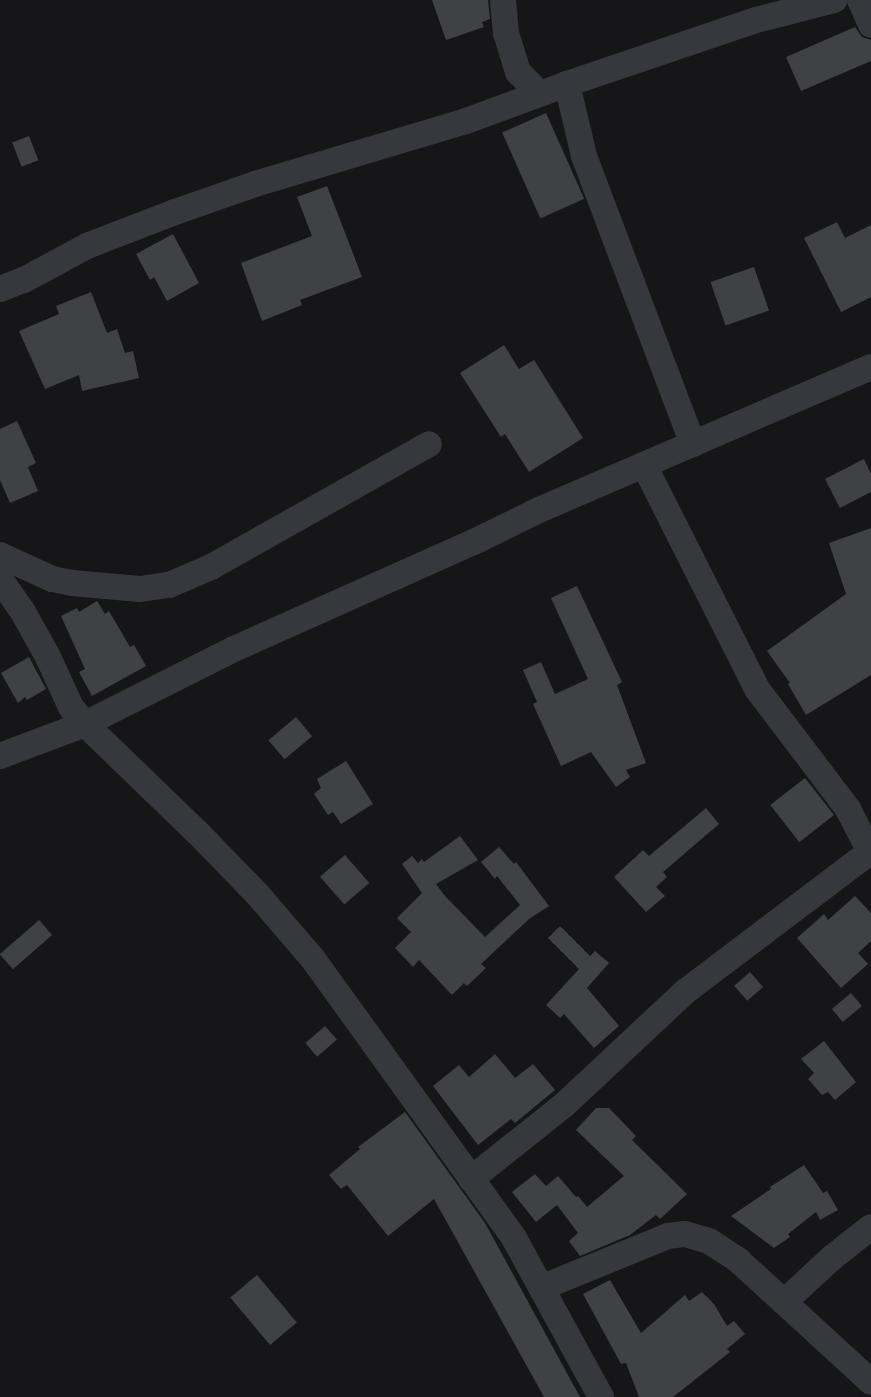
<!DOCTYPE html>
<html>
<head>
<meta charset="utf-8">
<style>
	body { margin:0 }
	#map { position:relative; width:871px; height:1397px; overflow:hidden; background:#161618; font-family:"PT Sans Narrow",sans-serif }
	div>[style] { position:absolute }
	.building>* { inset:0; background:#404145; transform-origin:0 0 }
	.street>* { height:26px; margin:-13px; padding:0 13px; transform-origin:13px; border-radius:13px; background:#37383d }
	span { translate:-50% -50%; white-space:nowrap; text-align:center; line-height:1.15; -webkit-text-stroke:4px #111113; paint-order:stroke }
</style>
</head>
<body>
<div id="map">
	<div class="building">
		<i style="clip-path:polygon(432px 0,488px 0,490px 19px,482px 22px,484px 27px,446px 40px)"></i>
		<i style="clip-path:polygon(855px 27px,862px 37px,871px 40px,871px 61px,801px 91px,786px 57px)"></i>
		<i style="left:546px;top:113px;width:94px;height:48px;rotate:66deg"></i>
		<i style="left:29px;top:136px;width:26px;height:18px;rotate:69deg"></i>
		<i style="clip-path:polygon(327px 186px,362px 277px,300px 300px,302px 305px,262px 321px,241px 263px,312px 236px,297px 197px)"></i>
		<i style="clip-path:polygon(837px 222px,845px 238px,871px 225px,871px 297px,841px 312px,804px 238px)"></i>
		<i style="clip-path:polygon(173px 234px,199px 283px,167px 301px,154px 277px,150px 280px,136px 254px)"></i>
		<i style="left:754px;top:267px;width:46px;height:46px;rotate:71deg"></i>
		<i style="clip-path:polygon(91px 292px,107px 333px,117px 329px,125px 353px,133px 351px,139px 378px,82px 391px,79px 375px,45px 389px,19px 331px,59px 314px,56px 306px)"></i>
		<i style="clip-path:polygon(504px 345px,519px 369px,534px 360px,583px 438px,529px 472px,505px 434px,501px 437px,460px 373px)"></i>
		<i style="clip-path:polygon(17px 421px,36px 463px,28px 467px,38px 491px,10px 503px,0 480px,0 429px)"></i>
		<i style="clip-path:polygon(864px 459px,871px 474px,871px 492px,840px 508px,825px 479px)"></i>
		<i style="clip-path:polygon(871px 528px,871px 675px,806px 715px,788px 684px,790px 683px,767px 651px,846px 594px,829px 543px)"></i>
		<i style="clip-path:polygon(577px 586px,622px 682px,617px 685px,646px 763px,626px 770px,630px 777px,616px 787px,591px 752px,561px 766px,533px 704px,537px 702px,523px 670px,541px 662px,555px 694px,588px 679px,551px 598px)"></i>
		<i style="clip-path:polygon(97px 601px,105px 614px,109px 611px,130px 647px,134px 645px,146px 666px,92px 696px,79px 672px,85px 669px,61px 616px,77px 608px,79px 612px)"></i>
		<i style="clip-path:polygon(29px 657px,46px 689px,27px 700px,25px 697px,18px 703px,1px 673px)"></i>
		<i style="left:296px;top:717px;width:25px;height:36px;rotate:50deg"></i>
		<i style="clip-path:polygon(346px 761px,373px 804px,341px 824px,333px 812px,328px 815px,314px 794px,321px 788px,317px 779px)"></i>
		<i style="left:805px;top:778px;width:47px;height:44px;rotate:52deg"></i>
		<i style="clip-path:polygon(706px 808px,719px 824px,663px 872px,667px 877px,656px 887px,665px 896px,646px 912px,614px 877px,643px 850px,649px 856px)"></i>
		<i style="clip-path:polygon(460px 836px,478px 860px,436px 884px,445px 896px,485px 937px,520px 905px,497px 876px,495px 879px,481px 862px,499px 847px,514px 864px,516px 862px,549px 906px,529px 919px,481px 964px,486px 968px,467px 986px,464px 983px,452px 995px,419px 960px,413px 967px,395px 948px,411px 932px,397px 918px,422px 893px,402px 864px,412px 856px,418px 863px,422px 859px,424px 862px)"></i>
		<i style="left:345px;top:855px;width:37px;height:33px;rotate:49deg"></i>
		<i style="clip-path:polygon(855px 896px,871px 913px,871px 941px,858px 953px,868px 964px,841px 988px,797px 938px,824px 914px,828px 920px)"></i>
		<i style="left:39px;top:920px;width:20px;height:52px;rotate:49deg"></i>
		<i style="clip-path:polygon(560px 926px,590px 956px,595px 951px,609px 963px,587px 988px,619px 1026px,594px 1048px,564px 1014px,560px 1018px,546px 1005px,579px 969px,548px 938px)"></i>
		<i style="left:750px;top:972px;width:20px;height:21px;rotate:49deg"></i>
		<i style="left:851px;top:993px;width:17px;height:25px;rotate:50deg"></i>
		<i style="left:325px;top:1026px;width:18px;height:26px;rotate:49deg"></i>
		<i style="clip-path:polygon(824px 1041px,856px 1082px,835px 1100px,828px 1092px,822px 1095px,808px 1079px,814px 1073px,801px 1059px)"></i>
		<i style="clip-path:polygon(495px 1054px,515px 1078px,533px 1064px,555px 1090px,515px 1123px,511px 1119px,478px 1145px,433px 1086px,459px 1065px,469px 1077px)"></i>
		<i style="clip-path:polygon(596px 1108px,609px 1108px,636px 1136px,632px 1140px,687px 1194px,660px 1219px,656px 1215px,630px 1235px,580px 1256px,569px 1241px,578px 1233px,557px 1205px,536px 1222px,512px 1192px,535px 1174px,546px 1186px,558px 1176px,576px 1197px,578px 1196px,587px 1207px,624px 1176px,576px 1130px)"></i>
		<i style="clip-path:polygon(405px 1112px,485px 1223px,580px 1397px,544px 1397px,434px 1199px,388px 1236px,347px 1185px,341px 1189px,329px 1175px,360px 1149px,358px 1147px)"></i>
		<i style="clip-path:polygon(804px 1165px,823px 1193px,827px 1191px,838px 1210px,820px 1220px,816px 1212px,788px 1234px,790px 1237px,774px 1248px,731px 1216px,771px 1189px,770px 1187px)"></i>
		<i style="left:257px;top:1275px;width:62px;height:35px;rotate:50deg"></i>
		<i style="clip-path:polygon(610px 1280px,641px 1333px,685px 1295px,689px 1301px,702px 1292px,714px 1304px,727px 1326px,734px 1321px,745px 1334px,727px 1349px,730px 1352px,673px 1397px,639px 1397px,626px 1363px,621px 1364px,583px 1294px)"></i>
	</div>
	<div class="street">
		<i style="left:503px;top:0;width:33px;rotate:85deg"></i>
		<i style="left:506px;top:33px;width:41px;rotate:72.9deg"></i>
		<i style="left:518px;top:72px;width:31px;rotate:45deg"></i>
		<i style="left:860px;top:0;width:27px;rotate:66deg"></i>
		<i style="left:567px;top:84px;width:74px;rotate:76.7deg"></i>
		<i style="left:584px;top:156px;width:308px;rotate:69.3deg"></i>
		<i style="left:0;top:289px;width:26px;rotate:-21deg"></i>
		<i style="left:24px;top:280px;width:72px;rotate:-28.4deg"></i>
		<i style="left:87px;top:246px;width:94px;rotate:-21.1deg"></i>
		<i style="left:175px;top:212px;width:85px;rotate:-19.3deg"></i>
		<i style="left:255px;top:184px;width:220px;rotate:-16.6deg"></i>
		<i style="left:466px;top:121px;width:108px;rotate:-20.1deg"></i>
		<i style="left:567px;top:84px;width:200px;rotate:-18.7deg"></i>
		<i style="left:756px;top:20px;width:81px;rotate:-14.4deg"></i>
		<i style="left:644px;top:465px;width:251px;rotate:63.2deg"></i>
		<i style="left:757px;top:689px;width:151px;rotate:52.8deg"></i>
		<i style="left:848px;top:809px;width:48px;rotate:62.9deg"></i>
		<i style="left:0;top:555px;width:57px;rotate:24.8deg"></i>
		<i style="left:52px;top:579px;width:20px;rotate:11deg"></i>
		<i style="left:72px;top:583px;width:68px;rotate:5deg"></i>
		<i style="left:140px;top:589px;width:29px;rotate:-8deg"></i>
		<i style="left:169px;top:585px;width:46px;rotate:-23.2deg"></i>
		<i style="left:211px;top:567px;width:250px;rotate:-29.4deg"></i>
		<i style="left:0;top:579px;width:40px;rotate:55.1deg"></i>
		<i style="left:23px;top:612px;width:51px;rotate:60.9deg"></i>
		<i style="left:48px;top:657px;width:55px;rotate:65.3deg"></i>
		<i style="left:71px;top:707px;width:22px;rotate:51deg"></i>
		<i style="left:85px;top:724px;width:157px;rotate:44deg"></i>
		<i style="left:198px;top:833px;width:86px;rotate:45.9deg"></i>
		<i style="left:258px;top:895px;width:84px;rotate:49.3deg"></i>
		<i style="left:313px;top:959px;width:344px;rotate:54.2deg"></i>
		<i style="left:514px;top:1238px;width:181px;rotate:61.3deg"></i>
		<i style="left:0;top:756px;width:91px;rotate:-20.6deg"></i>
		<i style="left:85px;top:724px;width:167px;rotate:-26.7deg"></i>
		<i style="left:234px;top:649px;width:265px;rotate:-24.1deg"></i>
		<i style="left:476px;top:541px;width:70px;rotate:-26.2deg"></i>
		<i style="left:539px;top:510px;width:361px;rotate:-23.3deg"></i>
		<i style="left:471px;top:1179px;width:119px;rotate:-38.5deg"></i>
		<i style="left:564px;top:1105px;width:167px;rotate:-43.1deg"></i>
		<i style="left:686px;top:991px;width:232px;rotate:-37.1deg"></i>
		<i style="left:543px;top:1287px;width:135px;rotate:-22.2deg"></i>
		<i style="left:668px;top:1236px;width:17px;rotate:-7deg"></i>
		<i style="left:685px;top:1234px;width:25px;rotate:16deg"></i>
		<i style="left:709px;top:1241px;width:35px;rotate:33deg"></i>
		<i style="left:738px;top:1260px;width:180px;rotate:42.5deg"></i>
		<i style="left:784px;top:1302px;width:67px;rotate:-42.6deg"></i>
		<i style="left:833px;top:1257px;width:48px;rotate:-38.3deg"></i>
	</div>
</div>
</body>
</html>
